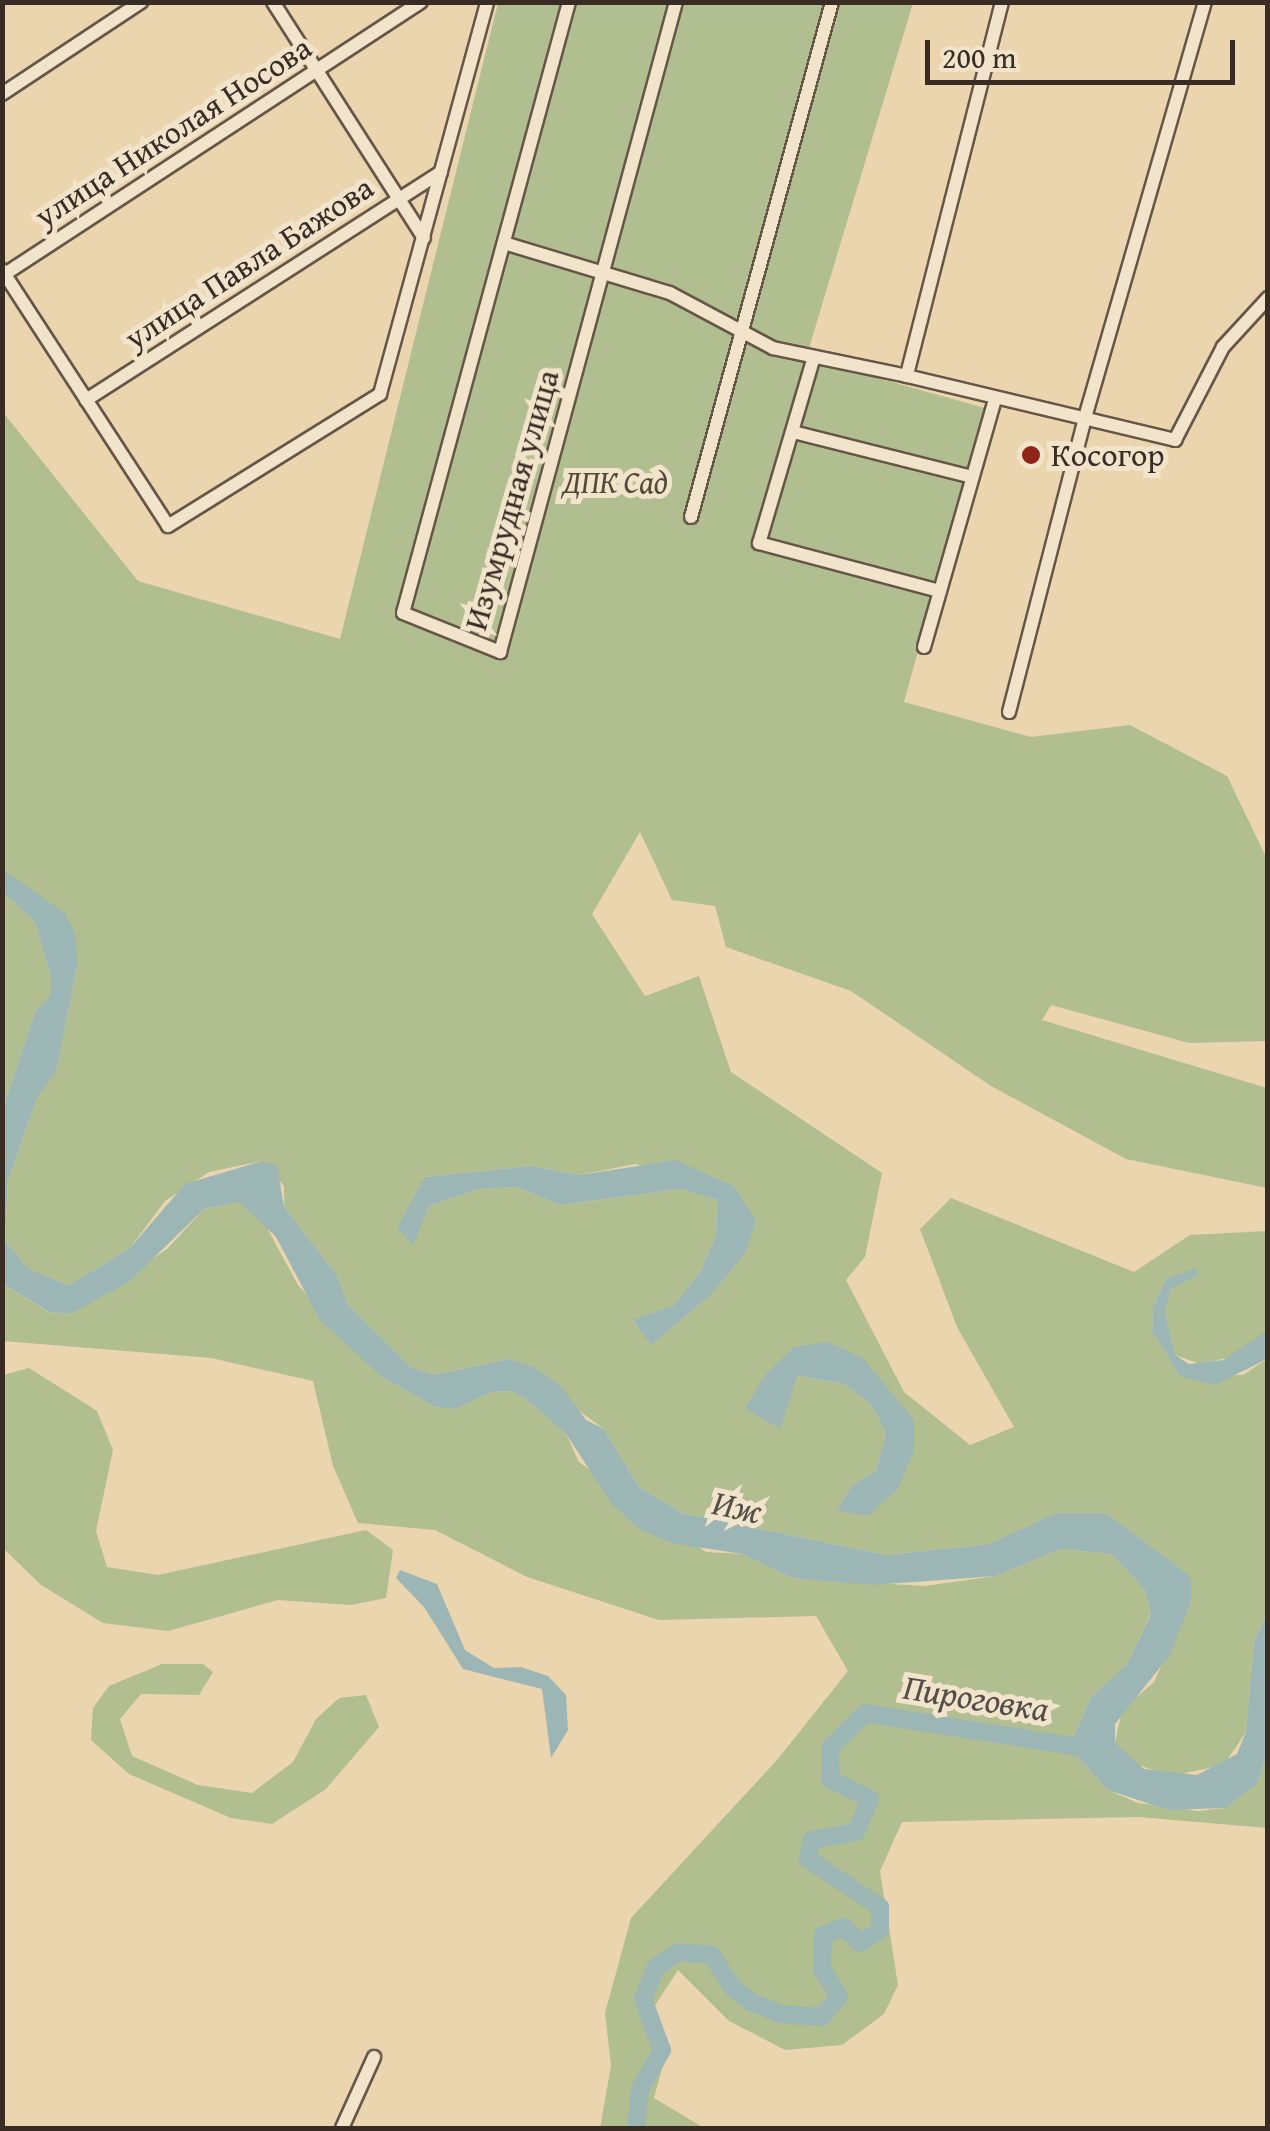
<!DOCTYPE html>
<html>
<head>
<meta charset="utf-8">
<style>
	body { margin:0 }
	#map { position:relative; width:1270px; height:2131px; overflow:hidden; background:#ebd5af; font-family:"Gentium Book Plus",serif }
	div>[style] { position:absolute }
	.green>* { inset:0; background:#b1be90 }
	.water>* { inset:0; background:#9cb6b6 }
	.river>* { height:18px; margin:-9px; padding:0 9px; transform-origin:9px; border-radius:9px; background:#9cb6b6 }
	.roads { filter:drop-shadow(2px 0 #665648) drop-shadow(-2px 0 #665648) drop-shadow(0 2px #665648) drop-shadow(0 -2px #665648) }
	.street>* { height:12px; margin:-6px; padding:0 6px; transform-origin:6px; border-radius:6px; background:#f2e4cb }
	.dots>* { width:28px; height:28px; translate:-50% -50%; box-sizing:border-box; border:5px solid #f2e4cb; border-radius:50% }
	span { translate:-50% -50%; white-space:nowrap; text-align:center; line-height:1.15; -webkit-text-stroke:10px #f2e4cb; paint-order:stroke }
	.street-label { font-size:32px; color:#392c25 }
	.poi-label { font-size:32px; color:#392c25 }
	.left { translate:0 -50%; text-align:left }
	.park-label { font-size:32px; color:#51493a; font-style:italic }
	.water-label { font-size:35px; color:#524e49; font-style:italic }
	.frame { position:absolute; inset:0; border:5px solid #392c25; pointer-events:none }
	.scale { position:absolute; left:925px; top:40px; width:310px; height:45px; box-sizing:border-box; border:5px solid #392c25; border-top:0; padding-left:12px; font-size:30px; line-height:35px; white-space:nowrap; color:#392c25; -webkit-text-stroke:8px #f2e4cb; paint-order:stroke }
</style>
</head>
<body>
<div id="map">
	<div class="green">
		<i style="clip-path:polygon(evenodd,498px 3px,913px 3px,806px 358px,985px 408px,904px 702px,1031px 737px,1130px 725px,1227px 776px,1267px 859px,1267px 1041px,1189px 1043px,1051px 1005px,1042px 1020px,1267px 1088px,1267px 1188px,1126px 1159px,991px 1086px,851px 991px,726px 947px,715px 906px,672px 900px,640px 832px,592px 914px,645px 996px,699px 976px,731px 1072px,882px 1173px,865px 1257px,846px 1280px,904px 1392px,970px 1445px,1014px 1427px,957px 1327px,920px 1229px,951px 1198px,1134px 1272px,1190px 1235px,1267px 1231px,1267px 1331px,1240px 1355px,1200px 1364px,1175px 1355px,1165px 1312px,1171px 1289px,1197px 1275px,1166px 1279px,1153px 1307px,1152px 1332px,1180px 1376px,1243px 1375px,1267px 1359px,1267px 1615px,1254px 1640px,1246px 1732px,1224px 1765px,1170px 1776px,1130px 1762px,1115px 1743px,1122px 1710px,1154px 1682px,1192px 1598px,1189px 1576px,1106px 1513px,1057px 1513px,989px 1544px,887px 1555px,682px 1513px,639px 1487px,604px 1429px,508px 1359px,433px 1375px,411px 1367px,348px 1305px,337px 1275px,284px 1207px,284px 1186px,262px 1161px,209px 1172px,165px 1201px,130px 1248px,69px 1285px,29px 1269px,5px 1240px,8px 1180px,38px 1096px,56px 1071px,77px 967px,3px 870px,2px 411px,138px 581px,340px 639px,498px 3px,635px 1164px,735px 1187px,745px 1254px,710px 1296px,652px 1344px,633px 1321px,674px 1305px,700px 1272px,716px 1235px,717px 1200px,681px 1189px,560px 1205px,517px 1187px,479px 1189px,429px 1206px,412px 1245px,425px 1177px,530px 1166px,580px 1175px,635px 1164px,498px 3px,863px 1358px,914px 1451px,868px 1516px,838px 1510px,852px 1485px,876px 1471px,886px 1433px,870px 1403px,844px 1384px,796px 1376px,863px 1358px)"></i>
		<i style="clip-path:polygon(3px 892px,35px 922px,51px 977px,50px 997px,35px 1012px,3px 1109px)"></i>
		<i style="clip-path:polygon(239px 1202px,260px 1215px,298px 1285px,382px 1377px,435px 1407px,456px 1409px,491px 1392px,511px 1391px,526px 1399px,566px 1434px,579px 1462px,706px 1552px,742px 1554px,792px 1578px,925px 1586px,996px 1576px,1061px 1549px,1112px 1554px,1145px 1590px,1151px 1613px,1127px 1664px,1091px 1697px,1072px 1741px,1075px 1754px,1108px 1790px,1138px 1803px,1198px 1811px,1226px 1808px,1257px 1784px,1267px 1755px,1267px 1828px,1139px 1817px,902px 1822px,880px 1871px,898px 1985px,884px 2014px,842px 2045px,785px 2050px,729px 2021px,678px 1970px,652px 2010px,667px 2050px,654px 2098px,704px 2128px,600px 2128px,611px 2066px,605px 2013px,631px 1918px,777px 1760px,848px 1671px,816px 1616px,659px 1620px,527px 1577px,435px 1530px,358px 1523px,333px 1466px,313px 1381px,211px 1358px,3px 1341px,3px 1284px,48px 1312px,71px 1314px,167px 1249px,204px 1209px)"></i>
		<i style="clip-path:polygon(29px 1368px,97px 1411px,113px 1450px,96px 1531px,107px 1567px,158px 1575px,366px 1530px,393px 1550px,386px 1598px,351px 1605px,278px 1600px,168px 1631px,103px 1623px,41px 1585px,3px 1548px,3px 1375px)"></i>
		<i style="clip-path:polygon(162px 1664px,203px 1664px,213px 1672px,199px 1695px,141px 1694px,120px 1719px,132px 1756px,198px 1785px,252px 1793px,293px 1762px,316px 1719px,339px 1698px,366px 1695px,379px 1727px,326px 1789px,272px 1824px,231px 1818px,129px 1774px,91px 1740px,93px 1708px,109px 1686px)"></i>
	</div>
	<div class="water">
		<i style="clip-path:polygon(3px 870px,65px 913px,76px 936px,77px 967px,56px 1072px,38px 1096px,8px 1180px,5px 1240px,29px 1269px,69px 1285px,130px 1248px,185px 1184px,262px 1161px,277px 1165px,284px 1207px,337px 1275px,348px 1305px,411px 1367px,433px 1375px,508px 1359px,534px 1367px,560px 1385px,586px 1420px,604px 1429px,639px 1487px,682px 1513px,887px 1555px,989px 1544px,1056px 1513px,1106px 1513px,1190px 1576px,1192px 1598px,1170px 1655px,1115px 1724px,1115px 1743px,1144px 1769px,1197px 1775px,1237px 1754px,1246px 1732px,1254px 1640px,1267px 1615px,1267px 1755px,1257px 1784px,1226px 1808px,1168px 1810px,1108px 1790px,1075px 1754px,1072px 1741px,1091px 1697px,1127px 1664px,1151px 1614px,1145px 1590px,1112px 1554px,1061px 1549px,996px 1576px,873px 1585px,792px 1578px,742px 1554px,671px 1543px,638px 1528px,612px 1504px,566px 1434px,526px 1399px,511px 1391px,491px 1392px,456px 1409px,435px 1407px,382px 1377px,320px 1320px,276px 1237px,239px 1202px,204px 1209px,129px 1282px,70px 1314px,49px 1312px,3px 1284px,3px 1109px,35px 1012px,50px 996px,51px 977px,35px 922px,3px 892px)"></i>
		<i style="clip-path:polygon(676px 1160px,735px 1187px,756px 1221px,745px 1254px,710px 1296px,651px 1345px,633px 1320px,674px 1305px,700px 1272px,716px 1235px,717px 1200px,681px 1189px,560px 1205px,517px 1187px,479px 1189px,429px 1206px,413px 1245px,397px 1228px,425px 1177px,530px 1166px,580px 1175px)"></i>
		<i style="clip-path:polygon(1196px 1268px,1198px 1275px,1171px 1289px,1165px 1312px,1175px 1355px,1189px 1364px,1223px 1360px,1267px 1331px,1267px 1359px,1215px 1385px,1180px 1376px,1152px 1332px,1153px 1307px,1166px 1279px)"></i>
		<i style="clip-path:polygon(827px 1342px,863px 1358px,914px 1420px,914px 1451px,898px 1488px,868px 1516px,837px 1511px,852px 1485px,876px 1471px,886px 1433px,870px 1403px,844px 1384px,797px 1376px,780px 1429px,745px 1408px,766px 1374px,794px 1347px)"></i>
		<i style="clip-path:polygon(400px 1570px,437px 1584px,465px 1650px,494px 1668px,521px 1667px,548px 1676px,566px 1695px,568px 1730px,551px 1758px,542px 1689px,463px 1669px,424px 1607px,396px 1578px)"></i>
	</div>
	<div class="river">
		<i style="left:636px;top:2128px;width:39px;rotate:-84deg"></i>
		<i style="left:640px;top:2089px;width:45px;rotate:-60.6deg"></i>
		<i style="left:662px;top:2050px;width:54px;rotate:-110.4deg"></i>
		<i style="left:643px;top:1999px;width:35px;rotate:-68deg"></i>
		<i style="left:656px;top:1967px;width:27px;rotate:-33deg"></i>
		<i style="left:679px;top:1952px;width:33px;rotate:5deg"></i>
		<i style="left:712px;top:1955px;width:36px;rotate:58deg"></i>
		<i style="left:731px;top:1986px;width:26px;rotate:39deg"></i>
		<i style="left:751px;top:2002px;width:31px;rotate:22deg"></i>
		<i style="left:780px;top:2014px;width:42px;rotate:4.1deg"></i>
		<i style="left:822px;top:2017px;width:26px;rotate:-50deg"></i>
		<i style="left:839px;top:1997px;width:33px;rotate:-121deg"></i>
		<i style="left:822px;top:1969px;width:34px;rotate:-88deg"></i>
		<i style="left:823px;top:1935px;width:22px;rotate:-21deg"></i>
		<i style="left:844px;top:1927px;width:23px;rotate:45deg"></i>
		<i style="left:860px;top:1943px;width:24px;rotate:-33deg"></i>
		<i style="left:880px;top:1930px;width:23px;rotate:-90deg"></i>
		<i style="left:880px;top:1907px;width:87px;rotate:-146.3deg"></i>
		<i style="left:808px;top:1859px;width:19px;rotate:-78deg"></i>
		<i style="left:812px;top:1840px;width:45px;rotate:-10.3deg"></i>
		<i style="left:856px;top:1832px;width:36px;rotate:-67deg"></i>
		<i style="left:870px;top:1799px;width:43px;rotate:-154deg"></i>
		<i style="left:831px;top:1780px;width:32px;rotate:-92deg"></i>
		<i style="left:830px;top:1748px;width:49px;rotate:-45deg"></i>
		<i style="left:865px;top:1713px;width:233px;rotate:9.1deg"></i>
	</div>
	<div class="roads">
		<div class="street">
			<i style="left:273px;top:2px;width:280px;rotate:57.4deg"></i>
			<i style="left:569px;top:2px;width:633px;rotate:105.2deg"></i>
			<i style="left:403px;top:613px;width:105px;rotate:21.9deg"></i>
			<i style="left:500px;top:652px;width:673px;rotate:-74.85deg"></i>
			<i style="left:1002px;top:2px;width:386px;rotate:104.3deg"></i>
			<i style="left:907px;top:376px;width:276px;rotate:13.4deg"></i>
			<i style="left:1175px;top:440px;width:105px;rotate:-62.7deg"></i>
			<i style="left:1223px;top:347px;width:67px;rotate:-47.4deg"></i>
			<i style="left:2px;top:94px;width:167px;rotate:-33.5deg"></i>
			<i style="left:504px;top:243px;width:173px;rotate:16.8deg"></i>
			<i style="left:670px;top:293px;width:117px;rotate:28.1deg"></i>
			<i style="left:773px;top:348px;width:137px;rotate:11.8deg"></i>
			<i style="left:2px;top:270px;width:305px;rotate:57deg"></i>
			<i style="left:168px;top:526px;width:250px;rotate:-31.9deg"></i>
			<i style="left:380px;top:394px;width:406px;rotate:-74.7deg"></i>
			<i style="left:5px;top:274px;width:497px;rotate:-33.2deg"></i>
			<i style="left:813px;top:360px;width:191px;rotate:106.4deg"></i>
			<i style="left:759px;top:543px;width:187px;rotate:14.9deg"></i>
			<i style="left:86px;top:400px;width:422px;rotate:-32.7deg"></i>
			<i style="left:793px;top:432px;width:185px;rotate:14.1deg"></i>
			<i style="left:691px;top:517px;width:534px;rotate:-74.69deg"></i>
			<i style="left:924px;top:647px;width:257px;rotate:-74deg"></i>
			<i style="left:1009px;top:712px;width:301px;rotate:-75.5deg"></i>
			<i style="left:1084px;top:421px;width:436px;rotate:-73.9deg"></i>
			<i style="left:342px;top:2128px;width:78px;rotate:-65.7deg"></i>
		</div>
	</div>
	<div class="dots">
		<i style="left:1031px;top:455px;background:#8f2418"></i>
	</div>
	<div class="street-label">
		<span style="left:173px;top:132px;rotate:-33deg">улица Николая Носова</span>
		<span style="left:249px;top:263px;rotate:-33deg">улица Павла Бажова</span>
		<span style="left:512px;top:500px;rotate:-74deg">Изумрудная улица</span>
	</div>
	<div class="poi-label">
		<span class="left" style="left:1051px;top:455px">Косогор</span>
	</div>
	<div class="park-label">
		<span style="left:615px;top:482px">ДПК Сад</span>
	</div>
	<div class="water-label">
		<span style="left:737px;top:1507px;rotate:12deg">Иж</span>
		<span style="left:976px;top:1698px;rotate:9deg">Пироговка</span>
	</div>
	<div class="frame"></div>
	<div class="scale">200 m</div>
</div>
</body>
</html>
